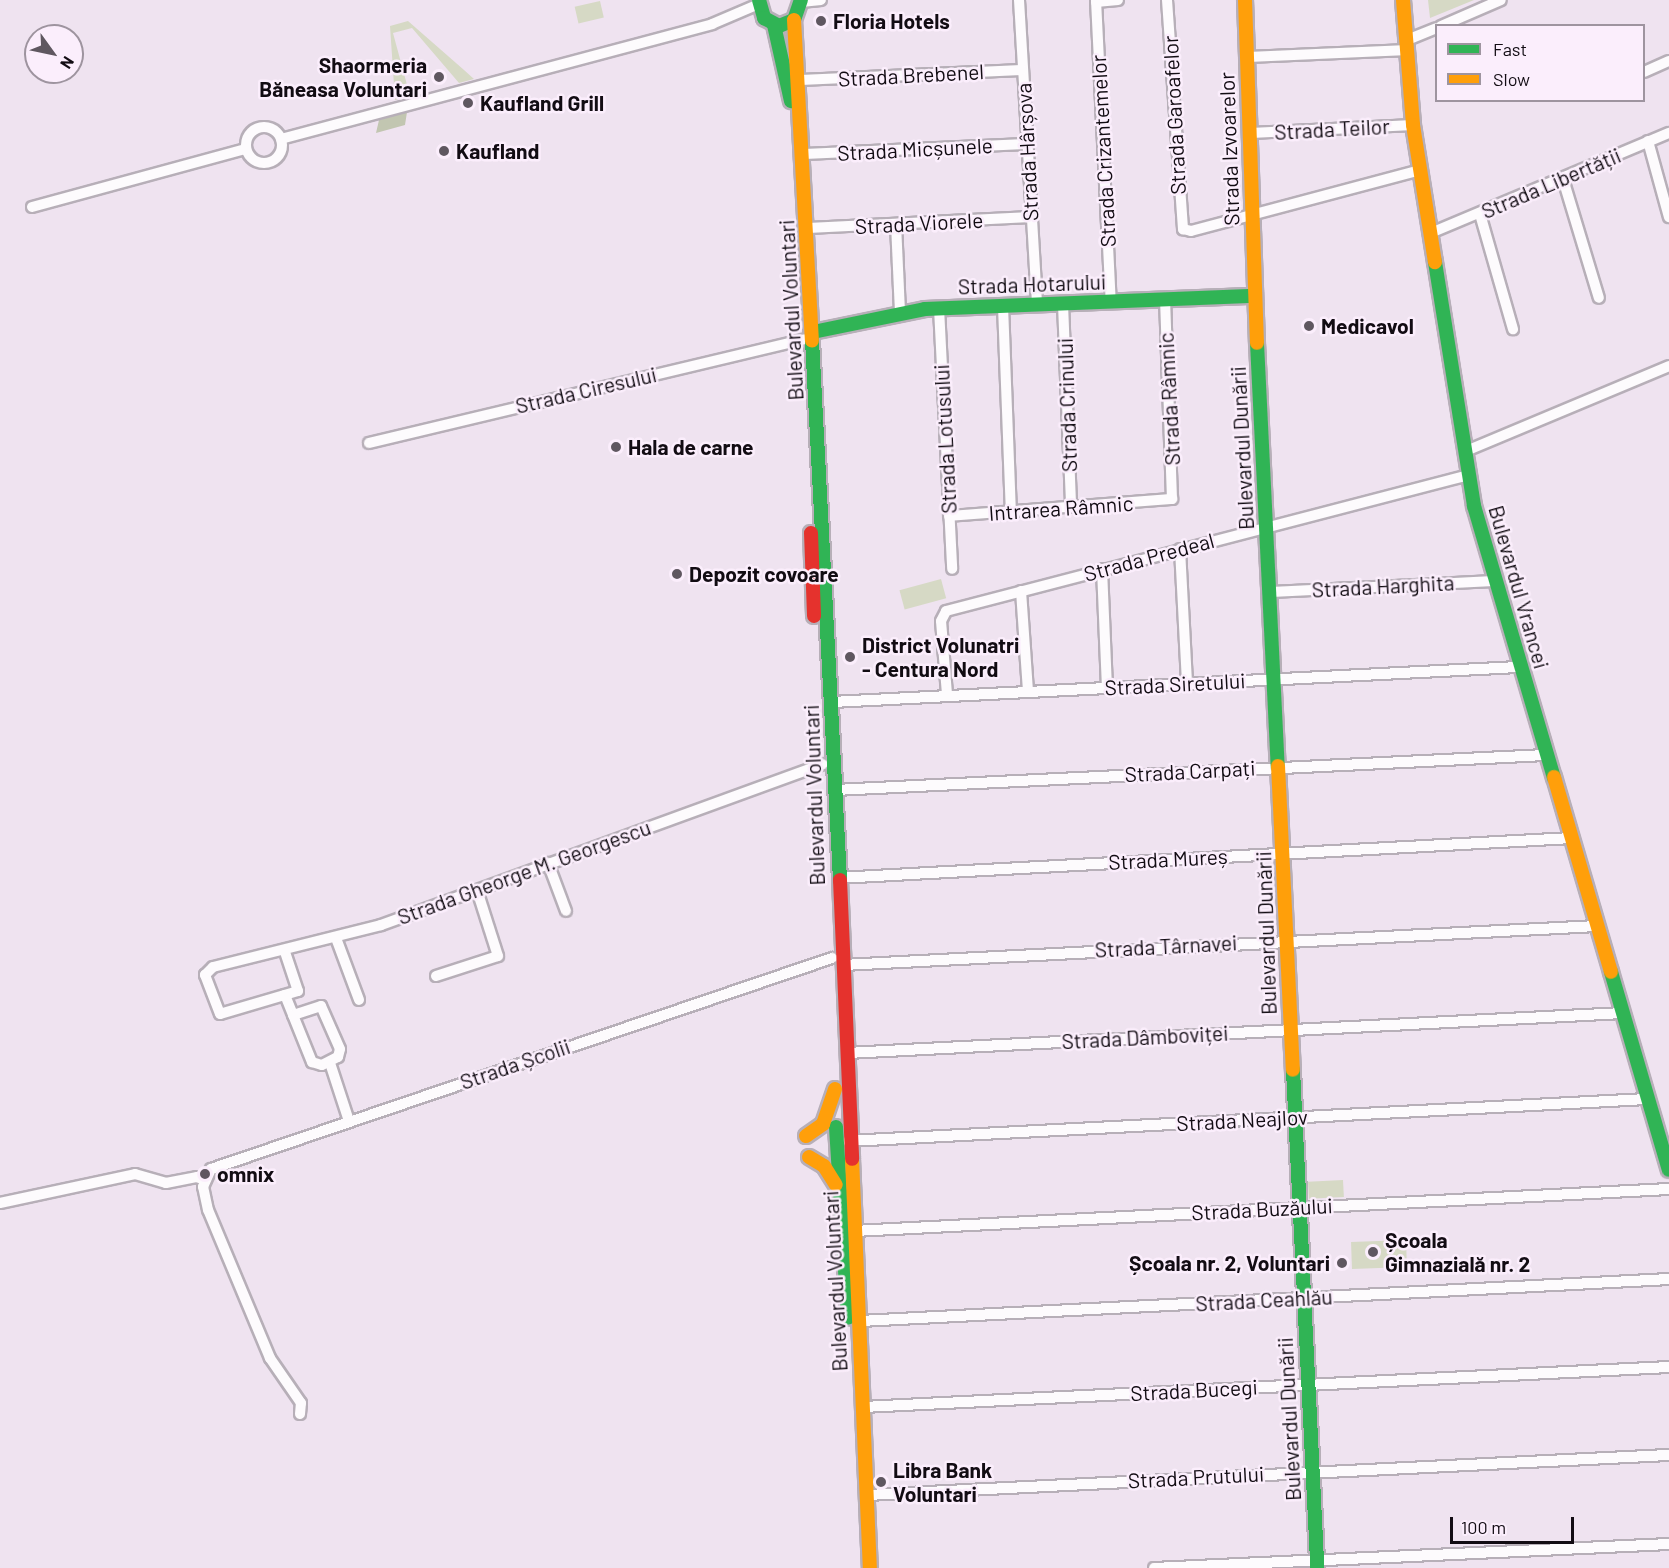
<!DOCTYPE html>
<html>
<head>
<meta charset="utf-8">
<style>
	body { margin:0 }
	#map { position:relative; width:1669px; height:1568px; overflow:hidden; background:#efe3f0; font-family:Barlow,sans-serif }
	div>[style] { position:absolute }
	.green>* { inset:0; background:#d6d9c5; transform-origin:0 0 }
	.forest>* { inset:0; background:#c2c6b1 }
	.roads { filter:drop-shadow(2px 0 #b7afb8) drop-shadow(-2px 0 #b7afb8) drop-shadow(0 2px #b7afb8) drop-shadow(0 -2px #b7afb8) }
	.street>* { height:10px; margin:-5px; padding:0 5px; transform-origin:5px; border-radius:5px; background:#fdfbfd }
	.street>.ring { margin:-5px; padding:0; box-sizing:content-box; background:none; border:10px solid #fdfbfd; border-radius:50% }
	.fast>* { height:14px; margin:-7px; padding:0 7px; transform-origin:7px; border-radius:7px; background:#30b455 }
	.slow>* { height:14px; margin:-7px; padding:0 7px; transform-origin:7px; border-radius:7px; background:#ff9f0a }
	.jam>* { height:14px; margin:-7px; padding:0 7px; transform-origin:7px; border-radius:7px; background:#e5322d }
	.dots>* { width:16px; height:16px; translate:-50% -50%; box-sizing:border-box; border:3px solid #fbeefc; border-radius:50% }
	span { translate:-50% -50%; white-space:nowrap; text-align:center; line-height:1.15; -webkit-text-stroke:5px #fbeefc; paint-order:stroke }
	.poi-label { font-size:21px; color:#120c13; font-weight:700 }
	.left { translate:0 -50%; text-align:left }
	.right { translate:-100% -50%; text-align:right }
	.street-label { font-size:21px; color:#120c13 }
	.legend { position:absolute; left:1435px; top:24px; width:210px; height:78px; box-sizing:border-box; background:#fbeefc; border:2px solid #9e949f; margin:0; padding:8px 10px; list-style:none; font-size:18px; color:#120c13 }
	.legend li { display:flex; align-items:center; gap:12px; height:30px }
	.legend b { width:30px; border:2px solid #9e949f }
	.north { position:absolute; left:24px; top:24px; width:60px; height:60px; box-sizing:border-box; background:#fbeefc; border:2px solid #9e949f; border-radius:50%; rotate:123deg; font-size:16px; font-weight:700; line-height:24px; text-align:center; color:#120c13 }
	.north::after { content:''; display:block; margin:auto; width:21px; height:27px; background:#5f5760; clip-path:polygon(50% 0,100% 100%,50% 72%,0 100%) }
	.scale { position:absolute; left:1450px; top:1517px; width:124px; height:27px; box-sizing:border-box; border:3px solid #120c13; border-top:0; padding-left:8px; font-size:18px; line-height:21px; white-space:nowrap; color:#120c13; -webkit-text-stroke:4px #fbeefc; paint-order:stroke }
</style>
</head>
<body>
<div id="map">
	<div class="green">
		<i style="clip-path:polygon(1428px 0,1474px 0,1430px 18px)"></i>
		<i style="left:600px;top:1px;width:17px;height:26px;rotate:77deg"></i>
		<i style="clip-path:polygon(408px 21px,464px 70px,474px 79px,459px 83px,412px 28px,393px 33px,410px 96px,395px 100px,390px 26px)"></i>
		<i style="left:941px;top:579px;width:20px;height:43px;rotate:75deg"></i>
		<i style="left:1343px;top:1180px;width:17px;height:35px;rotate:87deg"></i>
		<i style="left:1406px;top:1240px;width:27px;height:55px;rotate:88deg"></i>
	</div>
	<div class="forest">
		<i style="clip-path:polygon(407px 112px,405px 125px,376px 133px,379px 120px)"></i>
	</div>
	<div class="roads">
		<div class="street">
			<i style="left:1019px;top:0;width:306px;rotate:86.6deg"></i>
			<i style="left:1096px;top:0;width:302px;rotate:87.2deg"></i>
			<i style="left:1167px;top:0;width:230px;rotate:86deg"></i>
			<i style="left:1183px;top:229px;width:8px;rotate:14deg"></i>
			<i style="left:1191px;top:231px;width:237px;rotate:-14.9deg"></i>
			<i style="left:801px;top:2px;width:20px;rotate:-6deg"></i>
			<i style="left:1096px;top:2px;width:22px;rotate:-5deg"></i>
			<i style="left:1441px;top:26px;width:65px;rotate:-23.4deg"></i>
			<i style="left:1407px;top:40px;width:31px;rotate:-22deg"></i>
			<i style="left:1248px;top:57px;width:160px;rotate:-2.5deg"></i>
			<i style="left:1644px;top:72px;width:27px;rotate:-24deg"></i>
			<i style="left:800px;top:80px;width:222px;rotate:-2.6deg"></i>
			<i class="ring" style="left:246px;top:127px;width:26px;height:26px"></i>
			<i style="left:1251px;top:133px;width:162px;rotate:-2.8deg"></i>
			<i style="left:281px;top:139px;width:446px;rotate:-14.9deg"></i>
			<i style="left:712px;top:24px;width:51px;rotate:-23.1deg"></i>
			<i style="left:1648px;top:141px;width:79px;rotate:74.6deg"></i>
			<i style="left:804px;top:154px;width:222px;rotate:-2.6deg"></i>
			<i style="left:1563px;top:179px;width:124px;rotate:73.2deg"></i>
			<i style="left:32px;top:207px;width:222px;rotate:-15.2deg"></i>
			<i style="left:1480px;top:214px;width:120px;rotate:74deg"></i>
			<i style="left:896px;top:224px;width:88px;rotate:87.4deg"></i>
			<i style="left:808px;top:228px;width:223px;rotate:-2.8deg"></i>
			<i style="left:1433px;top:232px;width:256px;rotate:-22.8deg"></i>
			<i style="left:1063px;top:304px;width:203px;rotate:87.7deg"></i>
			<i style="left:1003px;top:306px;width:205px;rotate:87.8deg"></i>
			<i style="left:939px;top:308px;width:261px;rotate:87.1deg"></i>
			<i style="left:369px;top:443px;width:447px;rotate:-13.4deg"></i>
			<i style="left:1466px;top:451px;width:220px;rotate:-22.7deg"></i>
			<i style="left:949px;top:516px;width:224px;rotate:-4.4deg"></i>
			<i style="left:1172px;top:499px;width:200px;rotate:-92deg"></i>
			<i style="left:1180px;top:549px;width:134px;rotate:87deg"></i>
			<i style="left:1102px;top:569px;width:118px;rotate:87.6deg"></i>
			<i style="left:1021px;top:591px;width:100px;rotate:86deg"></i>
			<i style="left:1271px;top:592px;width:223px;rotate:-2.8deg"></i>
			<i style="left:947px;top:694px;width:73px;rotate:-94.7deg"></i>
			<i style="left:941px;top:621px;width:11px;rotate:-63deg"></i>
			<i style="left:946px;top:611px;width:540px;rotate:-14.58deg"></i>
			<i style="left:832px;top:702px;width:688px;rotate:-2.92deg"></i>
			<i style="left:835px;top:790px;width:712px;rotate:-2.82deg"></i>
			<i style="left:548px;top:863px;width:51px;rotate:69.4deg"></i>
			<i style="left:838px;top:878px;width:734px;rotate:-3.12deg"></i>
			<i style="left:336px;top:938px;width:66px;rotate:69.6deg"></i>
			<i style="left:285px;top:952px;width:41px;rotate:71.6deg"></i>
			<i style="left:298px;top:991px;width:81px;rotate:163.6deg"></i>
			<i style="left:220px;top:1014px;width:42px;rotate:-111deg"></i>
			<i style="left:205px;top:975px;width:11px;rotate:-45deg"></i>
			<i style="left:213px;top:967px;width:173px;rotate:-14deg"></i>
			<i style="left:381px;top:925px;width:470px;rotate:-20deg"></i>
			<i style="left:843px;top:965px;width:755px;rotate:-2.96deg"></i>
			<i style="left:436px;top:976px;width:65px;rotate:-17.9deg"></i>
			<i style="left:498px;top:956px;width:69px;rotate:-107.7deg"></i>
			<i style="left:285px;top:995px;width:22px;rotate:68deg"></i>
			<i style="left:293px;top:1015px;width:51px;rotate:68deg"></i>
			<i style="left:312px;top:1062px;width:10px;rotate:17deg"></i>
			<i style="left:322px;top:1065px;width:18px;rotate:-27deg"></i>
			<i style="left:338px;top:1057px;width:8px;rotate:-76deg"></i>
			<i style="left:340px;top:1049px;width:47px;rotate:-113.8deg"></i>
			<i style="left:321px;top:1006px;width:29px;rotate:162deg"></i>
			<i style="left:847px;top:1053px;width:778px;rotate:-2.95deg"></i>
			<i style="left:331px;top:1066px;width:58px;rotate:71.9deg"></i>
			<i style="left:848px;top:1141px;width:801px;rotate:-3.01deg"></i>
			<i style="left:0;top:1203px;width:138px;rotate:-12.1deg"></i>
			<i style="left:135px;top:1174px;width:32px;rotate:16deg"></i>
			<i style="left:166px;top:1183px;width:32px;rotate:-11deg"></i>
			<i style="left:197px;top:1177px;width:9px;rotate:21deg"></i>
			<i style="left:854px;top:1231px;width:816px;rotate:-2.95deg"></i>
			<i style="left:860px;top:1321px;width:810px;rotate:-2.97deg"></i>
			<i style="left:863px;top:1407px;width:807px;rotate:-2.84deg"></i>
			<i style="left:300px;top:1414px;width:11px;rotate:-85deg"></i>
			<i style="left:301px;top:1403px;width:55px;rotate:-124.6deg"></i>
			<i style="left:270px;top:1358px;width:160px;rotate:-112.7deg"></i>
			<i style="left:208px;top:1210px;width:24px;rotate:-102deg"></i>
			<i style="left:203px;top:1187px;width:20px;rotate:-66deg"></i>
			<i style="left:211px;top:1169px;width:656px;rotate:-18.77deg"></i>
			<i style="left:867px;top:1495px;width:803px;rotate:-2.86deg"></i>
			<i style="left:1154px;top:1568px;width:516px;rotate:-2.67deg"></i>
		</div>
		<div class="fast">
			<i style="left:759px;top:0;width:19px;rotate:74deg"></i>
			<i style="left:764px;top:18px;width:17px;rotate:28deg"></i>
			<i style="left:779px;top:26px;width:16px;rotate:-22deg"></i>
			<i style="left:794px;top:20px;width:21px;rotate:-71deg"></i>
			<i style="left:774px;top:25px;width:78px;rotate:77.4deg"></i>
			<i style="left:1435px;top:262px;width:247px;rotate:80.9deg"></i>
			<i style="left:1474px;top:506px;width:283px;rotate:73.6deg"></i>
			<i style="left:813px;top:332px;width:114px;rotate:-11.6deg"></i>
			<i style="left:925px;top:309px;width:330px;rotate:-2.3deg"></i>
			<i style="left:812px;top:340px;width:541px;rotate:87.03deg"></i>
			<i style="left:1257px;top:343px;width:424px;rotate:87.2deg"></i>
			<i style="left:1611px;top:972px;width:206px;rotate:73.7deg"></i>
			<i style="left:1293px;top:1070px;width:499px;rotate:87.2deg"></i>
			<i style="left:836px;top:1127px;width:191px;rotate:86.4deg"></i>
		</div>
		<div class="slow">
			<i style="left:1245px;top:0;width:343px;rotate:88deg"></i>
			<i style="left:1403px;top:0;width:125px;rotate:85.4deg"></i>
			<i style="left:1413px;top:125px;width:139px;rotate:80.9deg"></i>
			<i style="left:794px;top:20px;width:321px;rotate:86.8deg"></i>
			<i style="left:1278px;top:766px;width:304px;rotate:87.2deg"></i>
			<i style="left:1554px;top:777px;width:203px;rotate:73.7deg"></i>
			<i style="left:806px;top:1136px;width:21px;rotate:-35deg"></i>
			<i style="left:823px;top:1124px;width:37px;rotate:-71deg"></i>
			<i style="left:809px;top:1157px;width:17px;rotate:31deg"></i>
			<i style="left:824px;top:1166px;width:22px;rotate:58deg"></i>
			<i style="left:852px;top:1159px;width:409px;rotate:87.5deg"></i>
		</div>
		<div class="jam">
			<i style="left:811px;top:533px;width:83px;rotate:87.9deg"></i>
			<i style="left:840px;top:880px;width:279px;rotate:87.5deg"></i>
		</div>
	</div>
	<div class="dots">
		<i style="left:821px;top:21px;background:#5f5760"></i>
		<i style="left:439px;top:77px;background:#5f5760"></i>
		<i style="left:468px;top:103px;background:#5f5760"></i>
		<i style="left:444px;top:151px;background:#5f5760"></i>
		<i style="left:1309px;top:326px;background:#5f5760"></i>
		<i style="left:616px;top:447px;background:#5f5760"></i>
		<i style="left:677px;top:574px;background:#5f5760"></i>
		<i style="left:850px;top:657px;background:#5f5760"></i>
		<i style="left:205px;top:1174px;background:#5f5760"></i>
		<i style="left:1373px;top:1252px;background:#5f5760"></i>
		<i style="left:1342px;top:1263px;background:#5f5760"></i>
		<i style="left:881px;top:1482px;background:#5f5760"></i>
	</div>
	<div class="poi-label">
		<span class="left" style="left:833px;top:21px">Floria Hotels</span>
		<span class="right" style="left:427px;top:77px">Shaormeria<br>Băneasa Voluntari</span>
		<span class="left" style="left:480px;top:103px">Kaufland Grill</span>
		<span class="left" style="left:456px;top:151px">Kaufland</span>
		<span class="left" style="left:1321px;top:326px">Medicavol</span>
		<span class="left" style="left:628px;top:447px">Hala de carne</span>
		<span class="left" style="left:689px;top:574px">Depozit covoare</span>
		<span class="left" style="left:862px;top:657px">District Volunatri<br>- Centura Nord</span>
		<span class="left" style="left:217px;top:1174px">omnix</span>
		<span class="left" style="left:1385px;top:1252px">Școala<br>Gimnazială nr. 2</span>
		<span class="right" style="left:1330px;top:1263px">Școala nr. 2, Voluntari</span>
		<span class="left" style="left:893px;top:1482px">Libra Bank<br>Voluntari</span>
	</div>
	<div class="street-label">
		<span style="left:911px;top:75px;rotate:-3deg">Strada Brebenel</span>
		<span style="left:1174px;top:115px;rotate:-93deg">Strada Garoafelor</span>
		<span style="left:1332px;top:129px;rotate:-3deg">Strada Teilor</span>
		<span style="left:915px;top:149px;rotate:-3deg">Strada Micșunele</span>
		<span style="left:1229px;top:149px;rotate:-92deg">Strada Izvoarelor</span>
		<span style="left:1103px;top:151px;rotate:-93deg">Strada Crizantemelor</span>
		<span style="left:1027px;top:152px;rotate:-93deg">Strada Hârșova</span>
		<span style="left:1551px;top:183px;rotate:-23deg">Strada Libertății</span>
		<span style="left:919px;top:223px;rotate:-3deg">Strada Viorele</span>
		<span style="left:1032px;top:284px;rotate:-2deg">Strada Hotarului</span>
		<span style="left:791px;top:310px;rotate:-93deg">Bulevardul Voluntari</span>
		<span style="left:586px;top:390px;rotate:-13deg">Strada Ciresului</span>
		<span style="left:1169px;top:399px;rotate:-93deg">Strada Râmnic</span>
		<span style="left:1067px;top:405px;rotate:-92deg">Strada Crinului</span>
		<span style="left:945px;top:439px;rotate:-93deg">Strada Lotusului</span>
		<span style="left:1242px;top:448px;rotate:-93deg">Bulevardul Dunării</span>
		<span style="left:1061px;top:508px;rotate:-4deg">Intrarea Râmnic</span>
		<span style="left:1149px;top:557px;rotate:-15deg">Strada Predeal</span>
		<span style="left:1383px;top:586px;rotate:-3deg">Strada Harghita</span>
		<span style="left:1519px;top:587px;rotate:74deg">Bulevardul Vrancei</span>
		<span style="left:1175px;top:684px;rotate:-3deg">Strada Siretului</span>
		<span style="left:1190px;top:771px;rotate:-3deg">Strada Carpați</span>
		<span style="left:814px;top:795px;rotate:-92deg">Bulevardul Voluntari</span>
		<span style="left:1168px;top:859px;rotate:-3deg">Strada Mureș</span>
		<span style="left:524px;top:872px;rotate:-20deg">Strada Gheorge M. Georgescu</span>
		<span style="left:1266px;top:933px;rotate:-92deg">Bulevardul Dunării</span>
		<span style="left:1166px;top:946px;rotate:-3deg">Strada Târnavei</span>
		<span style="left:1145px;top:1037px;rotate:-3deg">Strada Dâmboviței</span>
		<span style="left:515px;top:1064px;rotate:-19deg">Strada Școlii</span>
		<span style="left:1242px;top:1120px;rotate:-3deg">Strada Neajlov</span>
		<span style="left:1262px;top:1209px;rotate:-3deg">Strada Buzăului</span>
		<span style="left:835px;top:1281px;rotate:-93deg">Bulevardul Voluntari</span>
		<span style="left:1264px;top:1300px;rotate:-3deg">Strada Ceahlău</span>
		<span style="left:1194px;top:1390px;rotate:-3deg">Strada Bucegi</span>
		<span style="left:1289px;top:1419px;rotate:-93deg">Bulevardul Dunării</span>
		<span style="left:1196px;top:1477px;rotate:-3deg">Strada Prutului</span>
	</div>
	<ul class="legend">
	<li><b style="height:8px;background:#30b455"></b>Fast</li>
	<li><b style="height:8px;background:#ff9f0a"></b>Slow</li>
	</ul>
	<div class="north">N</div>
	<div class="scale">100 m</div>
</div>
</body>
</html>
